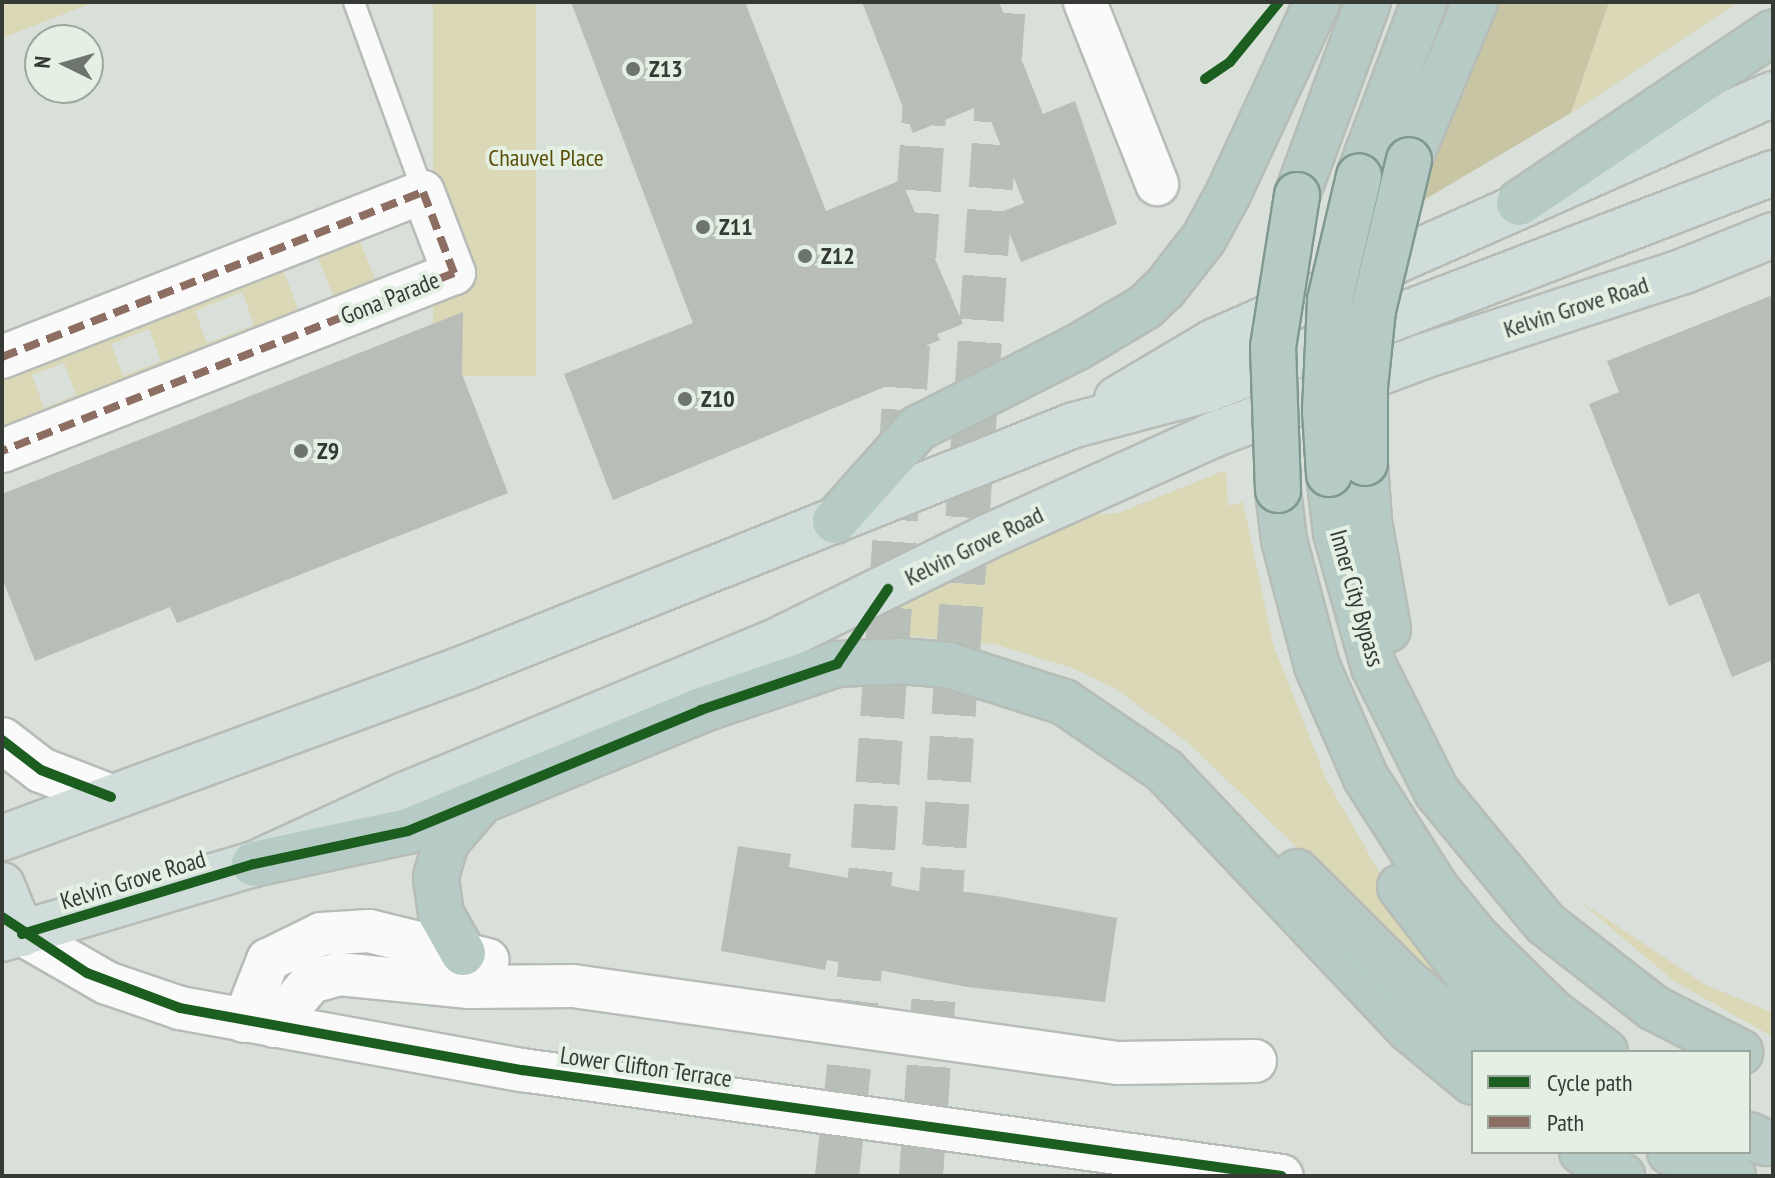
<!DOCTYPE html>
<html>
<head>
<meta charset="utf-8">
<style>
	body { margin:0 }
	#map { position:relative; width:1775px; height:1178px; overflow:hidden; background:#d9dfd9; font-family:"PT Sans Narrow",sans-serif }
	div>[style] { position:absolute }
	.green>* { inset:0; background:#dbd8b7; transform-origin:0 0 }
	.forest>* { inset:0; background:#c8c5a4 }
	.building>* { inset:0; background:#b9bdb7 }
	.motorway-tunnel>* { height:44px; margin-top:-22px; transform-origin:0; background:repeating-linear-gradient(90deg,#b8beb8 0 44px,transparent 0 66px) }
	.roads { filter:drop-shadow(2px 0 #b7bcb7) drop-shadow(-2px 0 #b7bcb7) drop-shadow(0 2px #b7bcb7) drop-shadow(0 -2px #b7bcb7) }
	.service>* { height:20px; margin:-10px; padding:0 10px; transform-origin:10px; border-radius:10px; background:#f9faf9 }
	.minor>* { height:42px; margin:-21px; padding:0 21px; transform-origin:21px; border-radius:21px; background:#f9faf9 }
	.tertiary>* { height:44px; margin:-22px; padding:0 22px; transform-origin:22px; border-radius:22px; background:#f9faf9 }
	.primary>* { height:44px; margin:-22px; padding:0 22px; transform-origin:22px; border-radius:22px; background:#d1ddda }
	.motorway>* { height:44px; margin:-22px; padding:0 22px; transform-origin:22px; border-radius:22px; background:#b6cbc5 }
	.bridges { filter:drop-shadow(2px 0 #809990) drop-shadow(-2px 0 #809990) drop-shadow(0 2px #809990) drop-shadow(0 -2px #809990) }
	.motorway-bridge>* { height:44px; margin:-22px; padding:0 22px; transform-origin:22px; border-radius:22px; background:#b6cbc5 }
	.quiet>* { height:8px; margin-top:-4px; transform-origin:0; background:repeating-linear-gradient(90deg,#8d6e63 0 16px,transparent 0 24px) }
	.cycleway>* { height:10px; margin:-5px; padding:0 5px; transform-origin:5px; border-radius:5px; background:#1b5e20 }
	.dots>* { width:22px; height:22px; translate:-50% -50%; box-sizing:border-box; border:4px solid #e3f0e3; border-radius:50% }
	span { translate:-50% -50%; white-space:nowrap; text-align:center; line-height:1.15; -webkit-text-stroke:8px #e3f0e3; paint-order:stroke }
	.poi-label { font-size:24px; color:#353a35; font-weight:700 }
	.left { translate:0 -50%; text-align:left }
	.park-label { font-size:24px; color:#5b500a }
	.street-label { font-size:24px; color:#353a35 }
	.frame { position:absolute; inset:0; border:4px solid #353a35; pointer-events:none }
	.legend { position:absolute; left:1471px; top:1050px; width:280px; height:104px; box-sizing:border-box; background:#e3f0e3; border:2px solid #9da79d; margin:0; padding:10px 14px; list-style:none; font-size:24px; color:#353a35 }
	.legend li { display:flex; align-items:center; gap:16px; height:40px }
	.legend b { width:40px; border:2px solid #9da79d }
	.north { position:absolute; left:24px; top:24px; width:80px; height:80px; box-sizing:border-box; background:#e3f0e3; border:2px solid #9da79d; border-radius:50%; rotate:275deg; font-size:22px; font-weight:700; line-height:32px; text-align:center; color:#353a35 }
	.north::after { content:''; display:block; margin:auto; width:28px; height:36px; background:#6e746e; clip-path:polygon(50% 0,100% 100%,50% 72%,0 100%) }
</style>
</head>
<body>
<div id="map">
	<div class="green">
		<i style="clip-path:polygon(2px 2px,95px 2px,2px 38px)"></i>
		<i style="left:433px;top:2px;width:103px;height:374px"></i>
		<i style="clip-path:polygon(1609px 2px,1739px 2px,1571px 113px)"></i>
		<i style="clip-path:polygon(355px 228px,380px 292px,334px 298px,313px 245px)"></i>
		<i style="clip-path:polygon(evenodd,279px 259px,303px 322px,2px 442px,2px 369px,279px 259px,242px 292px,254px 325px,207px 343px,195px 311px,242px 292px,279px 259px,149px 329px,161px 361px,123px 376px,111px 344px,149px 329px,279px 259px,64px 363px,76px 395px,44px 408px,32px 375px,64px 363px)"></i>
		<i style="clip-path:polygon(1226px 470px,1228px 506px,1243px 502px,1273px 644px,1326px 779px,1390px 891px,1489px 1031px,1187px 742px,1116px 689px,1075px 669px,994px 644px,912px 636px,872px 639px,868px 629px,905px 599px,1064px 517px,1118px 513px)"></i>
		<i style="clip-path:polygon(1578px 900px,1704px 984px,1773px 1013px,1773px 1037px,1674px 981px)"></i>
	</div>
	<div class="forest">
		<i style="clip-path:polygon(1495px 2px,1609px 2px,1571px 113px,1412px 207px)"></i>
	</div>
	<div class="building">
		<i style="clip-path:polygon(571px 2px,745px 2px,826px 211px,901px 180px,963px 324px,937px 334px,940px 340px,885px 361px,894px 383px,613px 500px,564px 374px,693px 323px)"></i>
		<i style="clip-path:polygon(862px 2px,999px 2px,1043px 114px,1075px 101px,1117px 224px,1021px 262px,1001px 212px,1024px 203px,984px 104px,913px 133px)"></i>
		<i style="clip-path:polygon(1773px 295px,1773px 660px,1732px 677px,1699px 593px,1669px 606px,1589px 404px,1619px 392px,1607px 361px)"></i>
		<i style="clip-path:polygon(463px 312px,462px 374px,508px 493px,177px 623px,170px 607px,35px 661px,2px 578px,2px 494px)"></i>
		<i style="clip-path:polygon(738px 846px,791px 854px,789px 867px,929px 893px,930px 887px,996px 896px,1117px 918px,1105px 1002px,967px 987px,827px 960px,825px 970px,721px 951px)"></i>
	</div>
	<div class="motorway-tunnel">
		<i style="left:837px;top:1176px;width:329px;rotate:-83.7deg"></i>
		<i style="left:873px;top:849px;width:849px;rotate:-86.02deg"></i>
		<i style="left:921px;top:1176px;width:1177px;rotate:-85.96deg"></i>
	</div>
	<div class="roads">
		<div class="service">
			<i style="left:354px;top:2px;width:202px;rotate:70deg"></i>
		</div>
		<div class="minor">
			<i style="left:1085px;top:2px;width:196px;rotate:68.4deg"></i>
			<i style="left:2px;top:357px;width:452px;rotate:-21.4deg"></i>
			<i style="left:423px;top:192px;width:87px;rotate:69.1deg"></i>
			<i style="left:454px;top:273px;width:486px;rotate:158.5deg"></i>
			<i style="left:22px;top:934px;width:98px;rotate:30deg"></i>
			<i style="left:107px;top:983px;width:77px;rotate:18.9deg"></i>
			<i style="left:180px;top:1008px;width:348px;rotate:10.3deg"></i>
			<i style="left:522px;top:1070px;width:767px;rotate:7.94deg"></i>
			<i style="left:244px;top:1021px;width:66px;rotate:-68.5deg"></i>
			<i style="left:268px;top:960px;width:59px;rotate:-26.1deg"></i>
			<i style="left:321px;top:934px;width:48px;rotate:-3.6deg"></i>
			<i style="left:369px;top:931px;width:122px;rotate:13.7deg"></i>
			<i style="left:274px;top:1026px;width:57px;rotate:-49.9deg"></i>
			<i style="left:311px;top:982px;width:29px;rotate:-16deg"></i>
			<i style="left:339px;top:974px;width:131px;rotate:5.7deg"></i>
			<i style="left:469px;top:987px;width:104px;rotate:-0.6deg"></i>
			<i style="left:573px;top:986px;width:550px;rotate:8.04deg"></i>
			<i style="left:1118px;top:1063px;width:137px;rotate:-0.8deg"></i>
		</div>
		<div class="tertiary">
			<i style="left:2px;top:740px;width:49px;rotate:37.6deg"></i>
			<i style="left:41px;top:770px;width:75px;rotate:21.1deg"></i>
		</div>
		<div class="primary">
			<i style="left:1117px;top:399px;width:112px;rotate:-30.7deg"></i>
			<i style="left:1213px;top:342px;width:612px;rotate:-23.89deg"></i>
			<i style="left:2px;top:838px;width:498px;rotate:-20.2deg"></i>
			<i style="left:469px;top:666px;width:651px;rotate:-21.72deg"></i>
			<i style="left:1074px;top:425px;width:137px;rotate:-14.9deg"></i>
			<i style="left:1206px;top:390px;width:607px;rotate:-20.94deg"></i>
			<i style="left:2px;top:885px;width:53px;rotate:67.8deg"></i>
			<i style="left:2px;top:939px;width:263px;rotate:-16.6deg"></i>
			<i style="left:254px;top:864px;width:163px;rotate:-24.7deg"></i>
			<i style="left:402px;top:796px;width:400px;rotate:-22.5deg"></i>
			<i style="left:772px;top:643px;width:237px;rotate:-26.2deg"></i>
			<i style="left:985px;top:538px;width:250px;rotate:-24.3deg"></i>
			<i style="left:1213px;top:435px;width:225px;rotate:-20.5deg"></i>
			<i style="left:1424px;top:356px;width:274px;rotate:-18.1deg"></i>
			<i style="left:1684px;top:271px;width:96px;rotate:-22deg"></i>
		</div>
		<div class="motorway">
			<i style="left:1409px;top:160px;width:171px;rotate:-67.3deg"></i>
			<i style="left:1359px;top:176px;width:186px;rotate:-69.5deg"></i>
			<i style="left:1297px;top:195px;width:206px;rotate:-69.8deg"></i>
			<i style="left:1519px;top:203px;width:306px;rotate:-33.9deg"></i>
			<i style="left:1365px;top:463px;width:58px;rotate:86.1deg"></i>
			<i style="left:1369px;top:521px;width:110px;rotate:80deg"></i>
			<i style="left:1329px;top:474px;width:59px;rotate:83.2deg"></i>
			<i style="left:1336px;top:533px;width:139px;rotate:74.2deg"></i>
			<i style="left:1374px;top:667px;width:140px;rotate:63.3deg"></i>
			<i style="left:1437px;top:792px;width:171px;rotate:50.5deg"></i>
			<i style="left:1546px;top:924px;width:137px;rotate:37.9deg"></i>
			<i style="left:1654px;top:1008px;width:97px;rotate:27.1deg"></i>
			<i style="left:1278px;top:490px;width:50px;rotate:83.2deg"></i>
			<i style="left:1284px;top:540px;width:130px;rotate:75.3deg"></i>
			<i style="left:1317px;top:666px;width:122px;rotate:66.4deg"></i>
			<i style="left:1366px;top:778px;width:130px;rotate:57.5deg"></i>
			<i style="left:1436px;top:888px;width:65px;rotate:50.6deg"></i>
			<i style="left:1477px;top:938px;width:104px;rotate:44.6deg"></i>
			<i style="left:1551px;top:1011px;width:68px;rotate:37.2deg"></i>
			<i style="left:835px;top:521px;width:125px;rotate:-48.3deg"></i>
			<i style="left:918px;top:428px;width:177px;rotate:-26.9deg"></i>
			<i style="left:1076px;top:348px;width:80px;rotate:-30.7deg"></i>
			<i style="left:1145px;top:307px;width:28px;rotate:-44deg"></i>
			<i style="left:1165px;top:288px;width:63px;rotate:-52deg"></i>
			<i style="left:1204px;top:238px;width:50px;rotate:-61.4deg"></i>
			<i style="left:1228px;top:194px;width:212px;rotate:-65.1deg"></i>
			<i style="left:254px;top:864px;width:157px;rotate:-12.1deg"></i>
			<i style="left:408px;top:831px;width:317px;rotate:-22.4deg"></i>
			<i style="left:701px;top:710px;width:144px;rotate:-18.7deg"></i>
			<i style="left:837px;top:664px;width:64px;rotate:-2.7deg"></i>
			<i style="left:901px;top:661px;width:47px;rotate:4.9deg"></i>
			<i style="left:948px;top:665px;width:122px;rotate:17.7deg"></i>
			<i style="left:1064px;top:702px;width:122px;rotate:34.3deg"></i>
			<i style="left:1165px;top:771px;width:355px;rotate:46.6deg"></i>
			<i style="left:1409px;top:1029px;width:83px;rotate:39.6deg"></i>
			<i style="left:1297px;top:872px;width:156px;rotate:45deg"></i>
			<i style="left:1407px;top:982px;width:110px;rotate:39.5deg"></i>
			<i style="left:1400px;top:887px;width:136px;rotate:52.5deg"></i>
			<i style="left:1483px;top:995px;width:82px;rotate:44deg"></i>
			<i style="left:463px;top:953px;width:45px;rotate:-119.4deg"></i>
			<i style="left:441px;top:914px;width:37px;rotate:-98deg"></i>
			<i style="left:436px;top:877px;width:36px;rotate:-74deg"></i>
			<i style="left:446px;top:842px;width:48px;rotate:-49.3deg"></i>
			<i style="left:1749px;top:1135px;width:19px;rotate:25deg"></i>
			<i style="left:1582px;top:1152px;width:47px;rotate:31deg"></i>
			<i style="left:1670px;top:1152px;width:67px;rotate:20.1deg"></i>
		</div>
	</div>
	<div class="bridges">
		<div class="motorway-bridge">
			<i style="left:1365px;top:463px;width:76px;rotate:-90deg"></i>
			<i style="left:1365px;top:387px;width:77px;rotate:-84.1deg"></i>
			<i style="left:1373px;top:310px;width:154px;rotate:-76.5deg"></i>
			<i style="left:1329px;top:474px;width:63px;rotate:-93.6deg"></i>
			<i style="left:1325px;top:411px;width:111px;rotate:-87.4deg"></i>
			<i style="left:1330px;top:300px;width:127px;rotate:-76.8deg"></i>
			<i style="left:1278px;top:490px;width:143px;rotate:-92deg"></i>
			<i style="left:1273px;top:347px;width:154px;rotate:-81deg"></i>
		</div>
	</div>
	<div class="quiet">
		<i style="left:2px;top:357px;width:452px;rotate:-21.4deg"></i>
		<i style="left:423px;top:192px;width:87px;rotate:69.1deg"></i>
		<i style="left:454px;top:273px;width:486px;rotate:158.5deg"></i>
	</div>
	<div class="cycleway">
		<i style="left:1205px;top:79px;width:30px;rotate:-34deg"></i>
		<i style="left:1230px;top:62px;width:77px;rotate:-50.8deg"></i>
		<i style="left:2px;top:740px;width:49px;rotate:37.6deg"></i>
		<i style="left:41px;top:770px;width:75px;rotate:21.1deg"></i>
		<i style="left:2px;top:917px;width:102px;rotate:33.4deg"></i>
		<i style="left:87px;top:973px;width:99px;rotate:20.6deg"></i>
		<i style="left:180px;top:1008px;width:348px;rotate:10.3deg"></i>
		<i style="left:522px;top:1070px;width:767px;rotate:7.94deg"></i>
		<i style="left:22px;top:934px;width:242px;rotate:-16.8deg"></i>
		<i style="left:254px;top:864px;width:157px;rotate:-12.1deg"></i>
		<i style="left:408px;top:831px;width:317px;rotate:-22.4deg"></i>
		<i style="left:701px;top:710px;width:144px;rotate:-18.7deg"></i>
		<i style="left:837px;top:664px;width:91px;rotate:-55.8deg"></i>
	</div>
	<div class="dots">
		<i style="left:633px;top:69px;background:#6e746e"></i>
		<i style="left:703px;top:227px;background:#6e746e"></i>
		<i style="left:805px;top:256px;background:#6e746e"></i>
		<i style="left:685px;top:399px;background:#6e746e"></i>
		<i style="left:301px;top:451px;background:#6e746e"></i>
	</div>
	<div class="poi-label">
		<span class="left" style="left:649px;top:69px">Z13</span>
		<span class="left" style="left:719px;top:227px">Z11</span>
		<span class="left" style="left:821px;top:256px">Z12</span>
		<span class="left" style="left:701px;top:399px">Z10</span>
		<span class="left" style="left:317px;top:451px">Z9</span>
	</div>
	<div class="park-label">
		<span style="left:546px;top:158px">Chauvel Place</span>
	</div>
	<div class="street-label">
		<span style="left:390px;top:298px;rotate:-22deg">Gona Parade</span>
		<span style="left:1576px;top:307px;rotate:-18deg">Kelvin Grove Road</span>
		<span style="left:974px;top:546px;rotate:-26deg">Kelvin Grove Road</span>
		<span style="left:1357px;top:598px;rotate:74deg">Inner City Bypass</span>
		<span style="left:133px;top:880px;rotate:-17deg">Kelvin Grove Road</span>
		<span style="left:646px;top:1067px;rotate:8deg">Lower Clifton Terrace</span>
	</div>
	<div class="frame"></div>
	<ul class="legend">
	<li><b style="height:10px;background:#1b5e20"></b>Cycle path</li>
	<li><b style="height:10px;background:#8d6e63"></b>Path</li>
	</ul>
	<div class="north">N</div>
</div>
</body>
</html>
